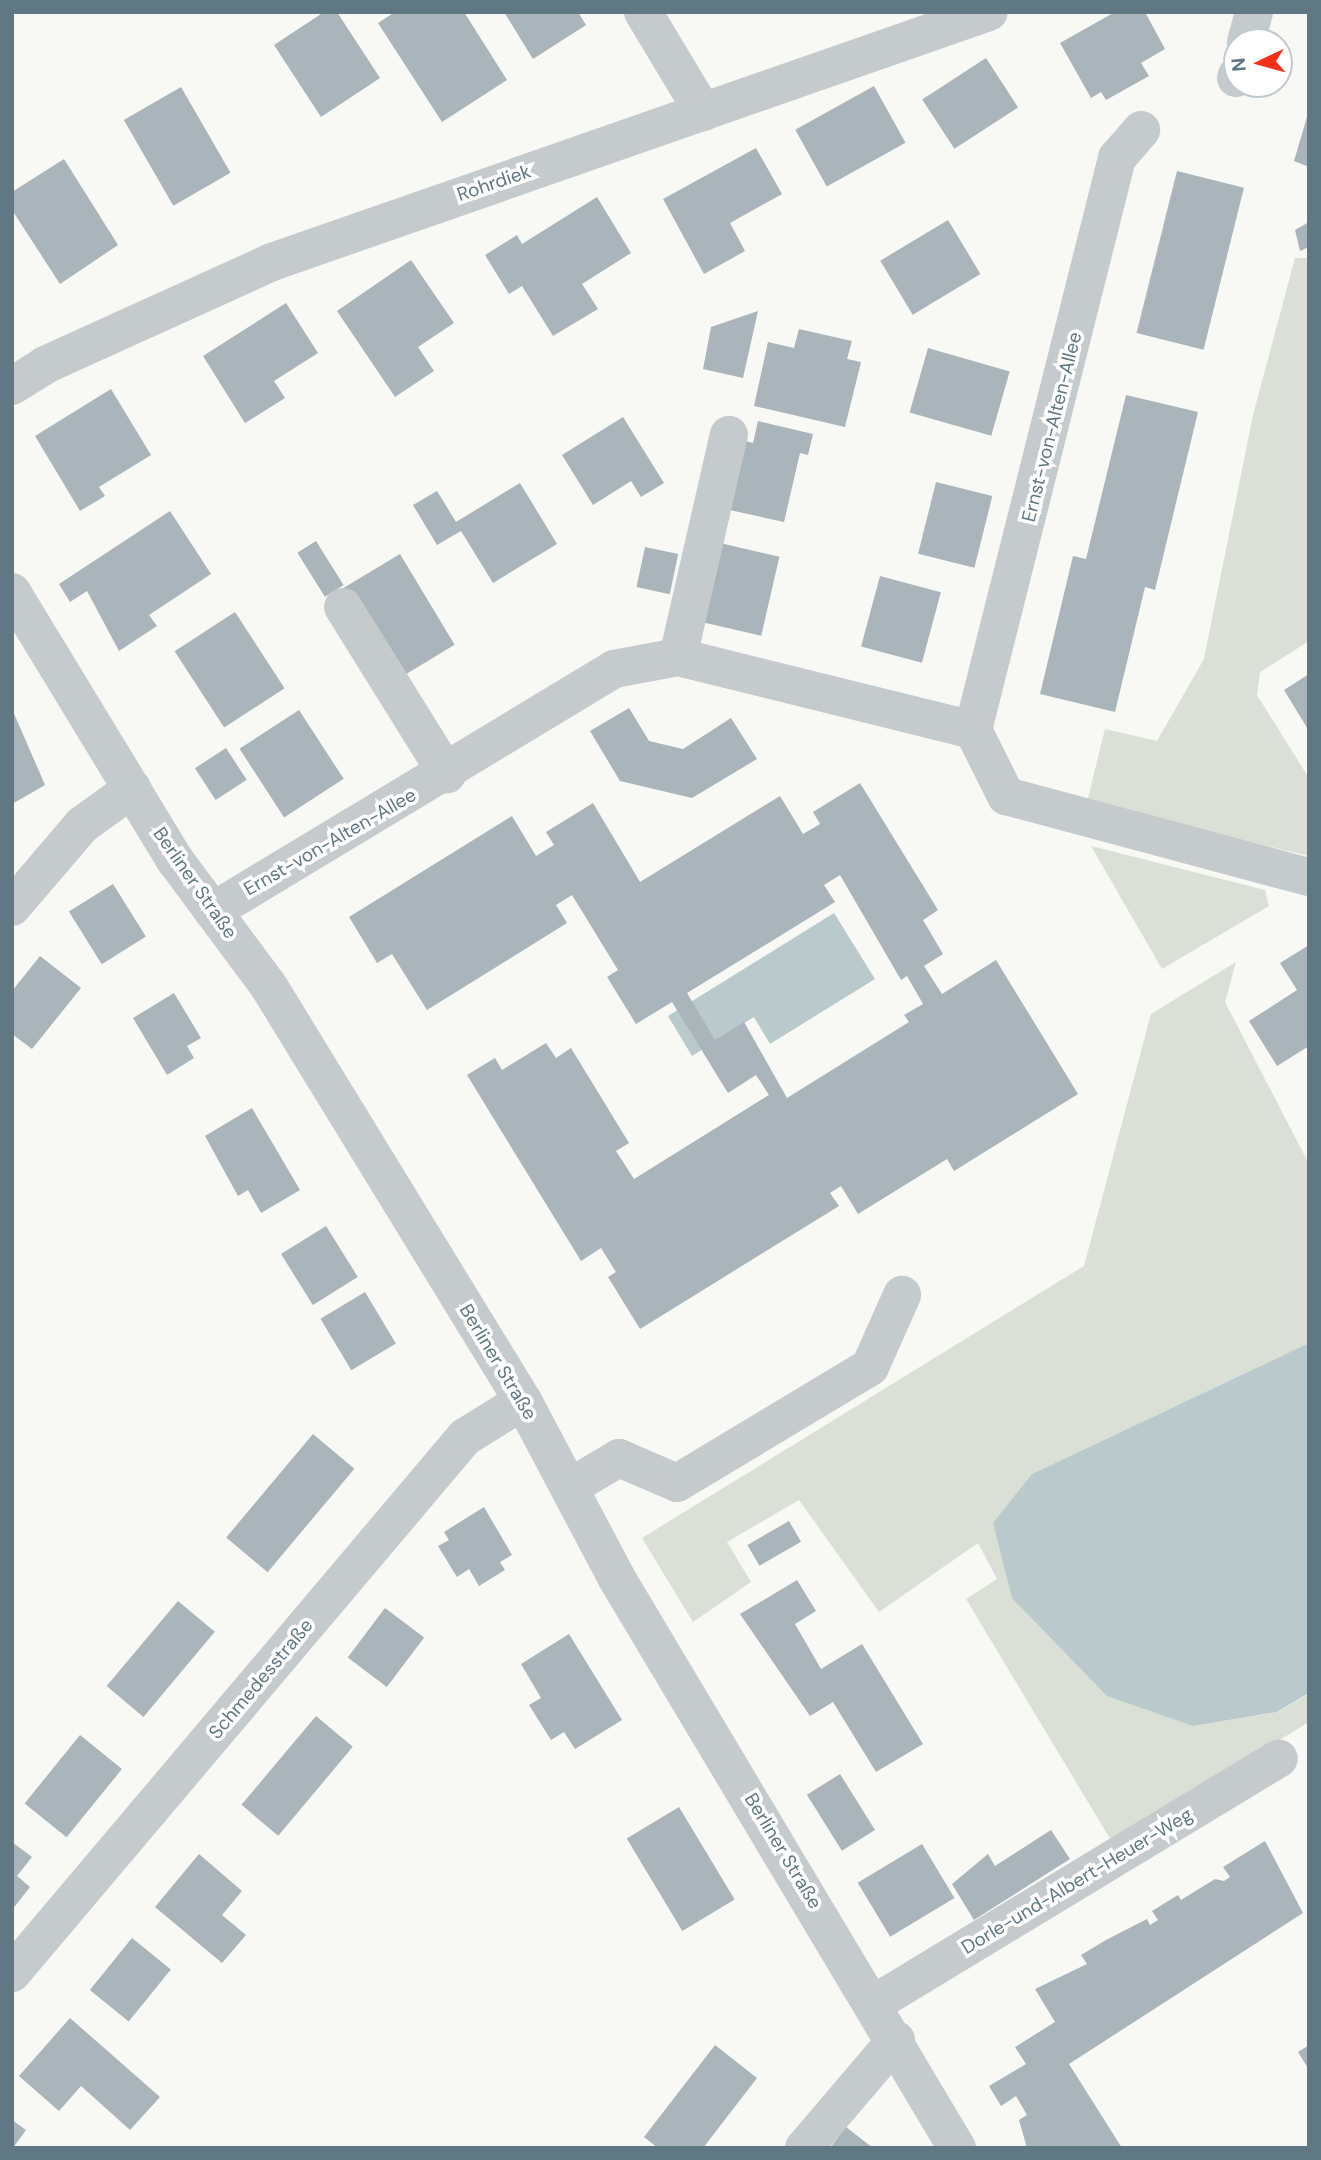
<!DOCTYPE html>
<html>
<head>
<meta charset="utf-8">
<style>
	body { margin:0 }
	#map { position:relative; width:1321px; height:2160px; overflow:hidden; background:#f8f8f5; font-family:"DM Sans",sans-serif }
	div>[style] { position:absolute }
	.green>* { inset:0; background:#dae0d5 }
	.water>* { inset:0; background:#bacacc }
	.building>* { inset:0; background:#a9b5ba; transform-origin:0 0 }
	.minor>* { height:38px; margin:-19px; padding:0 19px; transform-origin:19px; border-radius:19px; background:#c5cacd }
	span { translate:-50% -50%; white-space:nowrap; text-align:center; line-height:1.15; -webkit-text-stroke:7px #fff; paint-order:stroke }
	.street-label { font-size:19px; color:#607883 }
	.frame { position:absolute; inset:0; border:14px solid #607883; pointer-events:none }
	.north { position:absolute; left:1223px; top:28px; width:70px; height:70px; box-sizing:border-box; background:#fff; border:2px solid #bfc9cd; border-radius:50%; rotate:265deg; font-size:19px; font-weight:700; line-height:28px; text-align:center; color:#607883 }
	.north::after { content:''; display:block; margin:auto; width:24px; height:32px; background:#f52f18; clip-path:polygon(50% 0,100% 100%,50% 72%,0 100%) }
</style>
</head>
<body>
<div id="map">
	<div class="green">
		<i style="clip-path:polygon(1295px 258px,1309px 258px,1309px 641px,1260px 672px,1257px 695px,1309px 778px,1309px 856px,1087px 802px,1105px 729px,1157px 741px,1204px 659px,1253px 415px)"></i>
		<i style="clip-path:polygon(1091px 846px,1265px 890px,1269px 906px,1162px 969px)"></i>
		<i style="clip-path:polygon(1236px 962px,1225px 1002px,1309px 1164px,1309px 1343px,1032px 1474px,1193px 1726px,1278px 1712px,1309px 1694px,1309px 1722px,1112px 1842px,966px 1599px,997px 1579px,978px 1543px,879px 1612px,799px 1500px,727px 1542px,751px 1582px,693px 1622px,642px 1538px,1084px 1266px,1151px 1014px)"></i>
	</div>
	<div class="water">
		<i style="clip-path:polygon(834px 913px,875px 979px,770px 1044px,754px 1017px,692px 1056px,668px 1016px)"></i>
		<i style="clip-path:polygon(1309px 1343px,1309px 1693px,1277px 1712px,1193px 1726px,1107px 1696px,1012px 1598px,993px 1523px,1032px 1474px)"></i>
	</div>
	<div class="building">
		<i style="clip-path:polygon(324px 12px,337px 12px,380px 78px,321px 117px,274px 45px)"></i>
		<i style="clip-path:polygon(395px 12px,464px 12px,507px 80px,442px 122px,378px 23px)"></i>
		<i style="clip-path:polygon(504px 12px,578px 12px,586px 25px,533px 59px)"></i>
		<i style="clip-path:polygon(1115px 12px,1145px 12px,1165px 49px,1141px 63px,1149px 76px,1106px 100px,1101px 92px,1091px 98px,1060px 43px)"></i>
		<i style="left:986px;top:58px;width:59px;height:76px;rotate:57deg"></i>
		<i style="left:874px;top:86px;width:65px;height:90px;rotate:61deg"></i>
		<i style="left:181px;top:87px;width:99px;height:66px;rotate:60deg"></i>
		<i style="clip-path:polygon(1309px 110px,1309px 167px,1294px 161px)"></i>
		<i style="clip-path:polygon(756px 148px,782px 194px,730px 223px,745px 251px,704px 274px,663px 199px)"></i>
		<i style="clip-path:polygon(64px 159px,118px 245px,60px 284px,12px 210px,12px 192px)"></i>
		<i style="left:1177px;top:171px;width:69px;height:167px;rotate:14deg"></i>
		<i style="clip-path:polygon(597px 197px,631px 253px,582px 284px,598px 309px,553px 336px,522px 286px,509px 294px,485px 255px,517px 235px,522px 244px)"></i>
		<i style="left:948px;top:220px;width:63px;height:79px;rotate:59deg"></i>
		<i style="clip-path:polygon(1309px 222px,1309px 247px,1300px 251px,1295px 230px)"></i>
		<i style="clip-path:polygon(411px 260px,454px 323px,418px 347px,434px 371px,395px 397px,337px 311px)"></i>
		<i style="clip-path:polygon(286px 303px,318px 353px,274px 381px,285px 398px,245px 423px,203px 356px)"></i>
		<i style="clip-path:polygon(758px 311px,743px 378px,703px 369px,711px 327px)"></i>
		<i style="clip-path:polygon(799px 329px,852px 341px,847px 359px,861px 362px,845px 427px,754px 406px,768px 342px,794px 348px)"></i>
		<i style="left:928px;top:348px;width:85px;height:67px;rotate:16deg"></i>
		<i style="clip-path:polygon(111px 389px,151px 455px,99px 487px,105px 496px,80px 511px,35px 436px)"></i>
		<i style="clip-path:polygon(1126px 395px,1198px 412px,1155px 590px,1145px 587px,1115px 712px,1040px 694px,1073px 556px,1086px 559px)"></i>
		<i style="clip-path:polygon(623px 417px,664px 483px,641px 497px,631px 481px,593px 505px,562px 455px)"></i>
		<i style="clip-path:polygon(758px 421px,813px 434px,808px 455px,800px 453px,784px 522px,725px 509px,741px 440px,753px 443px)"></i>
		<i style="left:936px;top:482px;width:58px;height:74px;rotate:14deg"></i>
		<i style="clip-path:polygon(520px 483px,557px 544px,493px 583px,461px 531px,437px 545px,413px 505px,437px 491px,456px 522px)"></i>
		<i style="clip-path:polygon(170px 511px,211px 574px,149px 615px,157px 626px,119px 651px,87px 591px,70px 602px,59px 584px)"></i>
		<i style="left:316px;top:541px;width:52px;height:22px;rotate:58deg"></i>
		<i style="left:720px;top:543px;width:61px;height:81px;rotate:13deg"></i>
		<i style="left:645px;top:547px;width:34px;height:41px;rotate:12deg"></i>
		<i style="left:400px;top:554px;width:106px;height:68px;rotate:59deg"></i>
		<i style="left:880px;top:576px;width:63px;height:73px;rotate:15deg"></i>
		<i style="left:235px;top:612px;width:91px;height:72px;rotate:57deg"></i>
		<i style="clip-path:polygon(1309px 674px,1309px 731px,1284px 690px)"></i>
		<i style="clip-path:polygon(629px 708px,649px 741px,683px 749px,731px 718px,757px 759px,692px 798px,620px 781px,590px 731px)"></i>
		<i style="clip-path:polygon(12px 709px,45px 785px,12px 804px)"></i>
		<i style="left:299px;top:710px;width:82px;height:71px;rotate:57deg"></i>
		<i style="left:226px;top:748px;width:38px;height:37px;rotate:57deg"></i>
		<i style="clip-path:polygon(evenodd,860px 783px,938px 910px,923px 920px,943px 954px,924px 966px,942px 994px,996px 960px,1078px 1094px,954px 1171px,947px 1159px,858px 1214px,841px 1186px,830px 1193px,839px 1206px,640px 1329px,608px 1277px,616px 1272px,601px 1248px,581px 1261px,467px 1075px,495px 1058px,502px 1070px,546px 1043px,556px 1058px,571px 1048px,629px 1143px,616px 1151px,634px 1179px,769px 1095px,756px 1075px,728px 1093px,672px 1002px,636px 1024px,607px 977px,618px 970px,572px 895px,556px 905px,567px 923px,427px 1010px,392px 954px,377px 963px,349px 917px,512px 816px,536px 856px,554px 845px,546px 832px,593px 803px,640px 882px,780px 796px,803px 834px,820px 824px,813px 812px,860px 783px,840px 875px,901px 980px,907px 976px,923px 1004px,904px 1015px,909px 1022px,787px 1098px,744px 1022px,715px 1040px,687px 993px,835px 902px,824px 885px,840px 875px)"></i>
		<i style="left:113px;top:884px;width:62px;height:52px;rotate:58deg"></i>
		<i style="clip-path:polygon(1309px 945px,1309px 1046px,1277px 1066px,1249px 1021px,1297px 990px,1280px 963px)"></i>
		<i style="clip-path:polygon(40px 956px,81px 988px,32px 1049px,12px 1034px,12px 991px)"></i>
		<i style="clip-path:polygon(174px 993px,201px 1038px,187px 1046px,194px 1058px,167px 1075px,133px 1018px)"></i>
		<i style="clip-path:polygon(252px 1108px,300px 1190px,261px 1213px,248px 1190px,238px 1196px,205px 1136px)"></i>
		<i style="left:326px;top:1226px;width:60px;height:53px;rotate:58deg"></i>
		<i style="left:365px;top:1292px;width:60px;height:52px;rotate:59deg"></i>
		<i style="left:313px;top:1434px;width:54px;height:135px;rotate:40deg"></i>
		<i style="clip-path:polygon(484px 1507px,512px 1555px,500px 1562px,505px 1570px,479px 1586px,469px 1569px,457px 1577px,438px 1546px,449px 1540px,444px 1532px)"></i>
		<i style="left:789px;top:1521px;width:24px;height:48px;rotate:60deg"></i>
		<i style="clip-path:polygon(797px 1580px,816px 1611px,795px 1624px,821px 1669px,862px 1644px,923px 1744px,876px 1772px,833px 1702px,810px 1716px,740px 1614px)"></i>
		<i style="left:178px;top:1601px;width:48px;height:111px;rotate:40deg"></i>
		<i style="left:385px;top:1608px;width:49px;height:62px;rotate:37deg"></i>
		<i style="clip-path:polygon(569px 1634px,622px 1720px,575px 1749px,564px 1732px,551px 1740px,529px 1705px,541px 1698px,521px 1664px)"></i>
		<i style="left:316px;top:1716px;width:48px;height:116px;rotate:40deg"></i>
		<i style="left:80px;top:1735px;width:54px;height:88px;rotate:39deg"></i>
		<i style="left:840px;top:1774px;width:66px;height:39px;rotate:58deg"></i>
		<i style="left:679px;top:1807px;width:108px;height:61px;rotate:59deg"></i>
		<i style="clip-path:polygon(1051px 1830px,1070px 1859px,974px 1920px,952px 1884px,988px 1854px,995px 1866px)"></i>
		<i style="clip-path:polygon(1265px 1841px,1303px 1913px,1069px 2064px,1122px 2148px,1027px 2148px,1019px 2120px,1027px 2115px,1016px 2096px,1001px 2106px,989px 2086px,1026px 2064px,1015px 2047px,1055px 2022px,1035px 1989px,1087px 1964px,1081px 1955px,1106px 1940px,1147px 1919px,1150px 1925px,1158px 1920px,1152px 1911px,1178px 1895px,1181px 1900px,1215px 1879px,1224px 1881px,1230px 1877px,1223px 1867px)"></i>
		<i style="clip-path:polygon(12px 1842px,32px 1857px,17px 1876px,30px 1887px,12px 1910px)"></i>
		<i style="left:922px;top:1844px;width:63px;height:75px;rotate:59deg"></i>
		<i style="clip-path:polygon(199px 1854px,242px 1891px,222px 1915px,246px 1935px,222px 1963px,155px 1907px)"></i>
		<i style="left:132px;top:1938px;width:50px;height:67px;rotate:39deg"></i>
		<i style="clip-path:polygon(70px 2018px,160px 2097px,130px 2130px,81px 2086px,59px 2111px,19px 2076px)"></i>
		<i style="clip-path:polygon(715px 2045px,757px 2078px,703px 2148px,658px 2148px,644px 2137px)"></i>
		<i style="clip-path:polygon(1309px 2045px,1309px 2070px,1298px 2052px)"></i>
		<i style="clip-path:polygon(12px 2120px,26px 2130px,13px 2148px,12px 2148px)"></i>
		<i style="clip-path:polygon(846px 2127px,873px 2148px,830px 2148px)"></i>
	</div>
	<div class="minor">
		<i style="left:643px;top:12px;width:117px;rotate:59deg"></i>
		<i style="left:1246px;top:42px;width:31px;rotate:-75deg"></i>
		<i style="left:1236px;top:78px;width:3px;rotate:-72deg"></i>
		<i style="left:12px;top:386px;width:39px;rotate:-32deg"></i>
		<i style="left:45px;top:365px;width:249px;rotate:-24.4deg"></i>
		<i style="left:272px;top:262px;width:759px;rotate:-19.22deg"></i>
		<i style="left:12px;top:592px;width:314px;rotate:58.7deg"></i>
		<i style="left:175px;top:860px;width:156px;rotate:53.4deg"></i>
		<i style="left:268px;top:985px;width:488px;rotate:58.5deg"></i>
		<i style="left:523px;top:1401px;width:199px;rotate:62.1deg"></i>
		<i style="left:616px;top:1577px;width:665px;rotate:59.15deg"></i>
		<i style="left:343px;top:607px;width:197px;rotate:58.1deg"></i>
		<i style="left:678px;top:657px;width:228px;rotate:-77.1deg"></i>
		<i style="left:973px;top:730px;width:590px;rotate:-75.87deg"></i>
		<i style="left:1117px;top:158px;width:37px;rotate:-49deg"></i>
		<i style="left:12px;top:907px;width:108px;rotate:-49.5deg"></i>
		<i style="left:82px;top:825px;width:62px;rotate:-35.8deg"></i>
		<i style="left:213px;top:911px;width:468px;rotate:-31.1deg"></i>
		<i style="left:614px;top:669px;width:65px;rotate:-10.6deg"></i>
		<i style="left:678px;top:657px;width:304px;rotate:13.9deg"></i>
		<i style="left:973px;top:730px;width:74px;rotate:63.4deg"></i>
		<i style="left:1006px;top:796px;width:314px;rotate:15deg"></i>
		<i style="left:570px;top:1487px;width:57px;rotate:-30.6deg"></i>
		<i style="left:619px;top:1458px;width:63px;rotate:23.3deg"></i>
		<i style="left:677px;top:1483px;width:225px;rotate:-31deg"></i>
		<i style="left:870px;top:1367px;width:79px;rotate:-66deg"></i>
		<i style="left:12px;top:1973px;width:702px;rotate:-49.8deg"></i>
		<i style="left:465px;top:1437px;width:68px;rotate:-31.8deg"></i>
		<i style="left:875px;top:2003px;width:472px;rotate:-31.2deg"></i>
		<i style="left:804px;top:2148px;width:142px;rotate:-49.6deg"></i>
	</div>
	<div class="street-label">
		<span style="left:494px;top:183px;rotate:-19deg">Rohrdiek</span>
		<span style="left:1052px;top:427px;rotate:-76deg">Ernst-von-Alten-Allee</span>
		<span style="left:330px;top:842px;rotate:-30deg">Ernst-von-Alten-Allee</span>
		<span style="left:195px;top:883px;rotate:55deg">Berliner Straße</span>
		<span style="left:498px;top:1362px;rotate:59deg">Berliner Straße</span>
		<span style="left:261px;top:1679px;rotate:-50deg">Schmedesstraße</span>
		<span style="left:783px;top:1851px;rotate:59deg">Berliner Straße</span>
		<span style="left:1077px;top:1881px;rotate:-31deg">Dorle-und-Albert-Heuer-Weg</span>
	</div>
	<div class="frame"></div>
	<div class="north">N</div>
</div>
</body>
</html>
